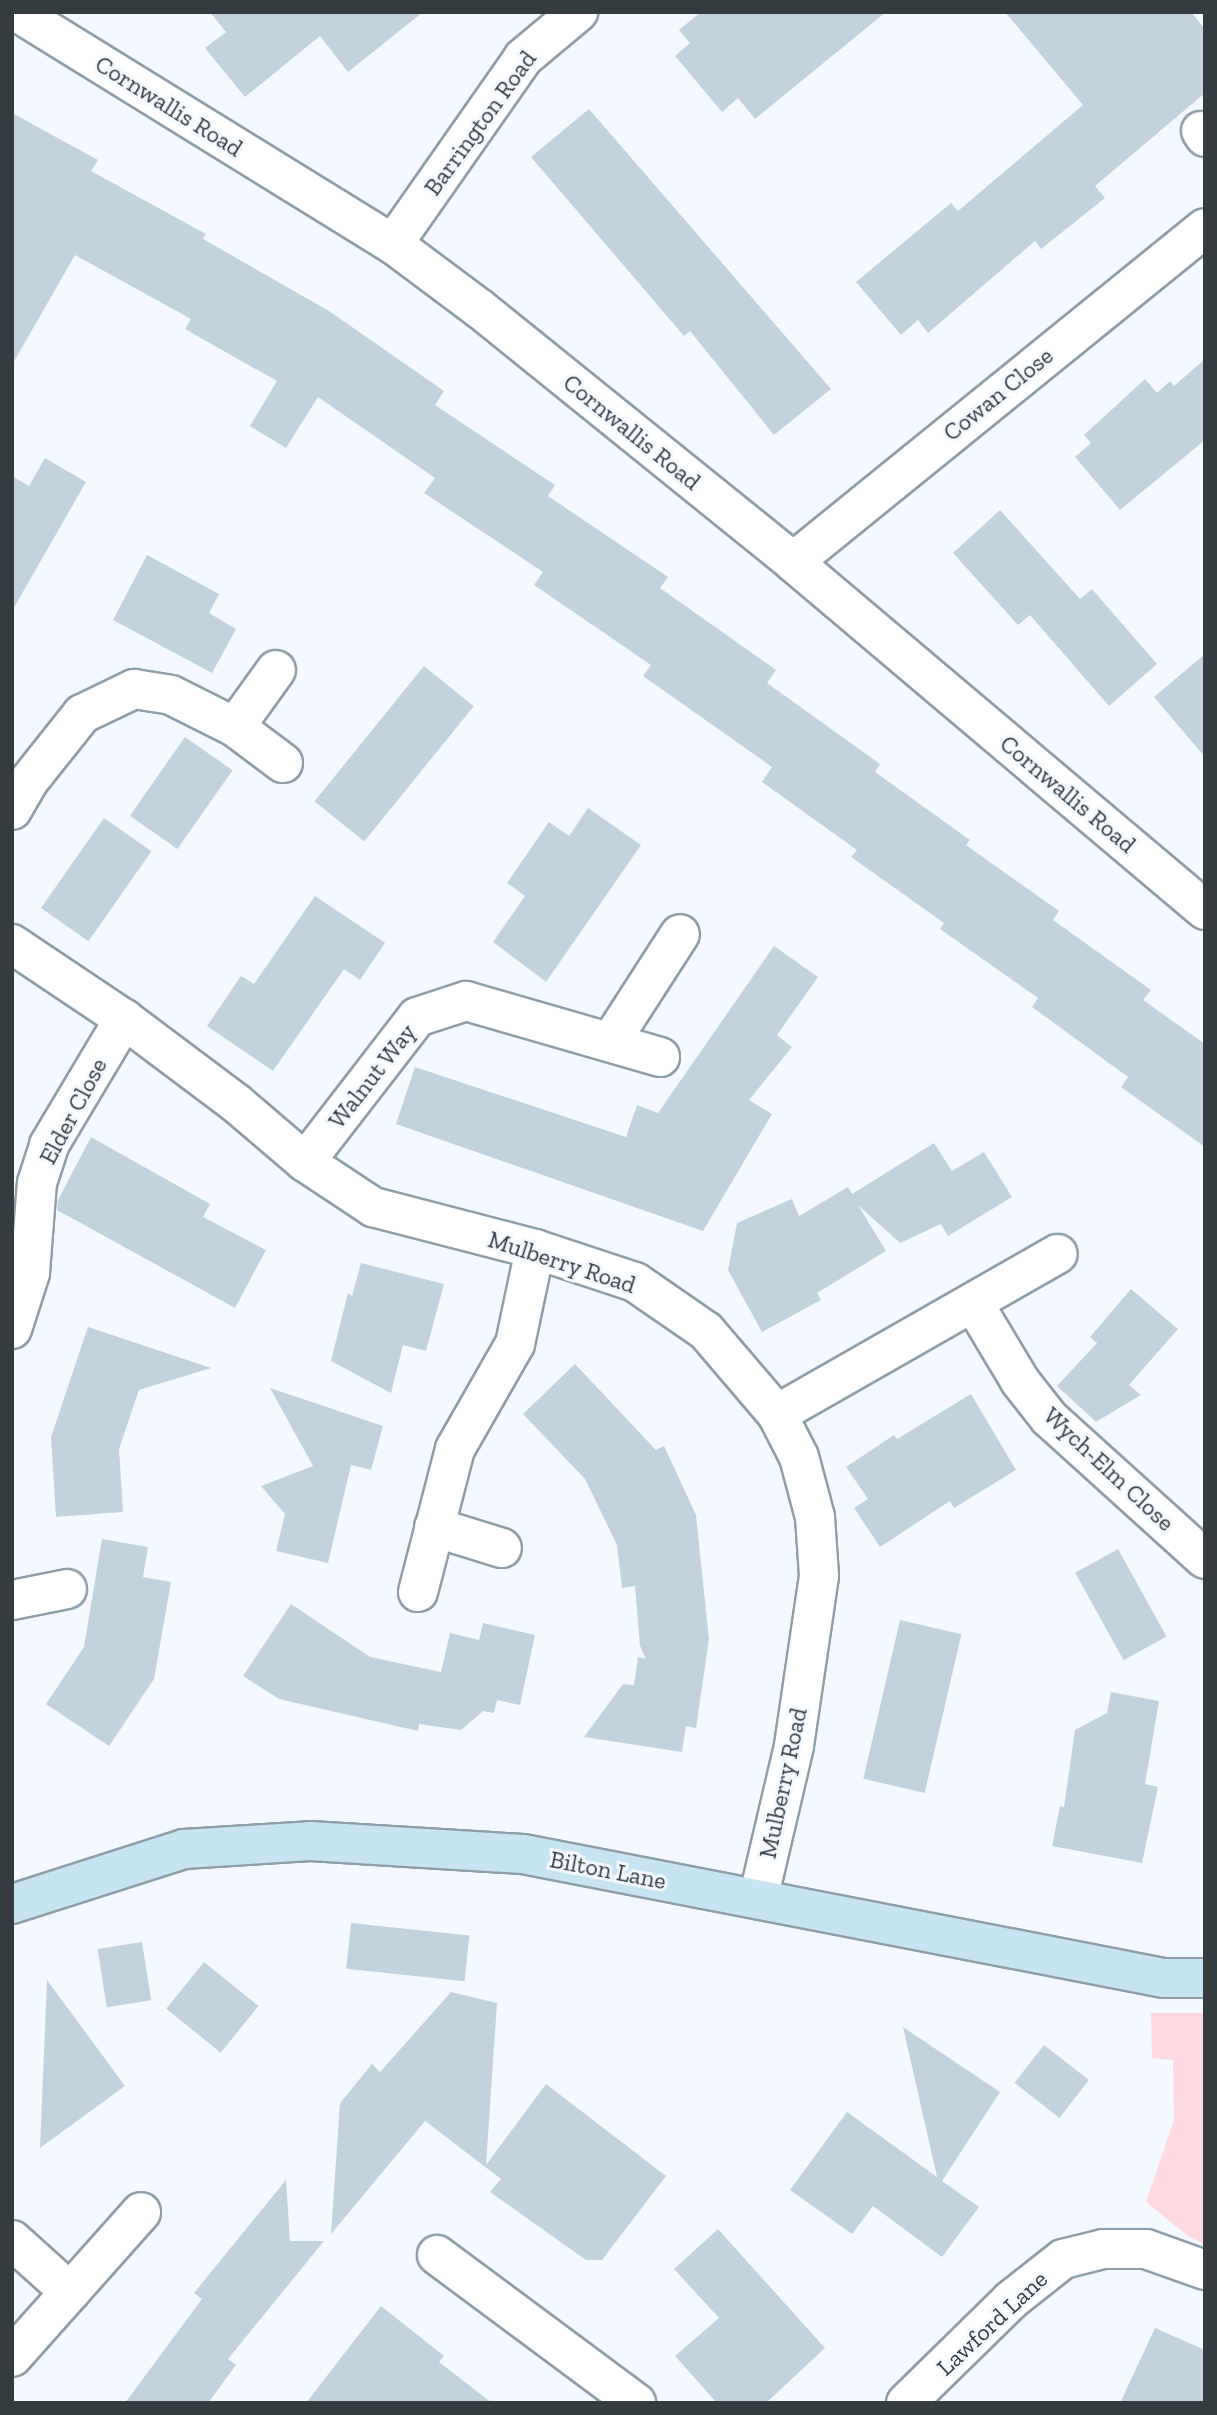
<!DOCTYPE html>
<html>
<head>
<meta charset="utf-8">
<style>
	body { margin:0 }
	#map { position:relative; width:1217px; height:2415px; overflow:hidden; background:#f3f9fe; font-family:"Zilla Slab",serif }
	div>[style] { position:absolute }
	.green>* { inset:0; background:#ffd9e2 }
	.building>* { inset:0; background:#c2d3dd; transform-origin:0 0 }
	.roads { filter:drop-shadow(2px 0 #8e9ea8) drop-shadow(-2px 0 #8e9ea8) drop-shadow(0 2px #8e9ea8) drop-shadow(0 -2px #8e9ea8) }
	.street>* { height:38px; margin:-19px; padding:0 19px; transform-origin:19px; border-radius:19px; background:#fff }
	.secondary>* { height:38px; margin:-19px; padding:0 19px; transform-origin:19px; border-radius:19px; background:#c7e4f2 }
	span { translate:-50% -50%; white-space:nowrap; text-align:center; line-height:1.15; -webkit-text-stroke:6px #f3f9fe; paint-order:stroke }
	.street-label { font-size:24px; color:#353c40 }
	.frame { position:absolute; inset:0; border:14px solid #353c40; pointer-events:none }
</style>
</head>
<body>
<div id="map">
	<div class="green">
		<i style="clip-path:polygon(1151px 2013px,1205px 2013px,1205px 2244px,1189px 2237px,1146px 2202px,1174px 2120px,1173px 2060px,1152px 2058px)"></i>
	</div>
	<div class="building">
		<i style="clip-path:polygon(210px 12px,423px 12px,348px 72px,320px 36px,245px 97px,205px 48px,226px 32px)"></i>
		<i style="clip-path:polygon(701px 12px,886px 12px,755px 119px,738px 98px,722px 112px,675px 56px,690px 43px,679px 30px)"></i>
		<i style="clip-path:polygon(1005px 12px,1191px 12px,1205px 29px,1205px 93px,1095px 186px,1105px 198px,1041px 249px,1035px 241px,928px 333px,918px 320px,901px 335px,856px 282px,951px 203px,958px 211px,1083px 105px)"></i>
		<i style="clip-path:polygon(589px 109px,831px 389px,774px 435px,690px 331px,684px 336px,531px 157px)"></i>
		<i style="clip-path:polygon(12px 113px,98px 160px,91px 171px,206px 234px,203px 239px,329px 311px,444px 391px,435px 405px,555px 485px,548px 496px,668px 577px,660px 588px,776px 670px,767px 683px,880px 764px,875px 772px,970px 840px,966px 845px,1059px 911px,1053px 920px,1151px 990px,1143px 1000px,1205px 1044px,1205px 1147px,1121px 1087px,1128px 1077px,1032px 1007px,1038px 998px,940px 929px,944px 923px,851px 857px,857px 850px,762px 782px,772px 767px,643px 676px,651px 665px,534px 585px,543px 572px,424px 493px,435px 478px,318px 397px,286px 448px,250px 426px,277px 381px,185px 329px,191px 319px,75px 255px,12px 365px)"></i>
		<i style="clip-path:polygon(1205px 359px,1205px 440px,1120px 510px,1075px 457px,1091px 443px,1084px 435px,1145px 379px,1157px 393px,1170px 381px,1174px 386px)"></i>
		<i style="clip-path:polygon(45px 458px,86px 482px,12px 611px,12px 476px,29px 486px)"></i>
		<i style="clip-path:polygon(1000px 510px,1080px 599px,1092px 589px,1157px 664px,1109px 706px,1030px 615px,1018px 625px,953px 553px)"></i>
		<i style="clip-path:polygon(147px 555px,219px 594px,209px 613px,236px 629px,212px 673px,113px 620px)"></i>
		<i style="clip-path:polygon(1205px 654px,1205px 757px,1154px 697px)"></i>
		<i style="left:424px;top:666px;width:64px;height:174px;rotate:39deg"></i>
		<i style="left:185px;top:737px;width:58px;height:96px;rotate:35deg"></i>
		<i style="clip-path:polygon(588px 808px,641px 845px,546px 982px,493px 942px,525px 896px,507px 883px,549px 822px,569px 836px)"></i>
		<i style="left:104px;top:818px;width:58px;height:110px;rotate:35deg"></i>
		<i style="clip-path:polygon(315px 896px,385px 943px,360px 980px,344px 969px,273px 1071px,207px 1026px,241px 976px,254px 984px)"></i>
		<i style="clip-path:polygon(774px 946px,818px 977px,777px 1035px,792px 1047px,749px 1100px,772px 1114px,703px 1231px,396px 1124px,415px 1067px,626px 1137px,637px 1105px,658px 1113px)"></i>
		<i style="clip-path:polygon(91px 1137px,210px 1204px,203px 1217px,266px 1250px,235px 1308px,57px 1210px,58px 1200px)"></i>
		<i style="clip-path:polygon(934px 1143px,952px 1171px,984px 1152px,1012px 1197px,948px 1236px,941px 1224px,900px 1243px,858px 1205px,886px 1251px,817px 1293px,821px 1300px,762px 1332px,728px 1270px,737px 1223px,792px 1199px,799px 1216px,848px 1187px,852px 1194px)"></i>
		<i style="clip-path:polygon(361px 1263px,444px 1284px,426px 1351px,403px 1345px,391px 1393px,331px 1361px,348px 1293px,352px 1296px)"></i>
		<i style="clip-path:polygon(1131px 1289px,1178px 1329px,1129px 1385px,1141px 1395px,1096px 1422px,1057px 1386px,1097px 1343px,1090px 1337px)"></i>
		<i style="clip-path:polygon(88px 1327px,211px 1368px,139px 1390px,119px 1449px,123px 1512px,56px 1517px,51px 1437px)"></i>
		<i style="clip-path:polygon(575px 1364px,656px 1450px,664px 1446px,696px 1515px,709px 1639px,696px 1728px,686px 1726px,682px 1752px,584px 1737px,623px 1684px,634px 1685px,638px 1657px,646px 1659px,640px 1646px,635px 1586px,622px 1588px,617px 1545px,585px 1479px,523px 1414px)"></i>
		<i style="clip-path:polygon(270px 1388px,383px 1426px,371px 1470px,351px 1465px,328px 1563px,276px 1551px,285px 1514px,261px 1486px,313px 1466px)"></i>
		<i style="clip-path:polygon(971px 1394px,1016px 1470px,954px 1508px,950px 1501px,880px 1547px,854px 1508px,868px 1499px,846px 1467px,894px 1435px,897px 1439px)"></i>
		<i style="clip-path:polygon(102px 1539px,148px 1547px,143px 1577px,171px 1582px,154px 1679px,109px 1746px,46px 1704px,84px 1647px)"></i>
		<i style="left:1118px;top:1549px;width:100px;height:49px;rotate:61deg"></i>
		<i style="clip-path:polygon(291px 1604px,370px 1657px,441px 1672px,450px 1633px,479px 1640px,483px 1623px,535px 1635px,520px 1705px,497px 1700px,494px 1713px,483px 1711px,461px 1730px,419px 1724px,418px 1731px,279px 1699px,243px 1676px)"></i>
		<i style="left:900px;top:1620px;width:63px;height:163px;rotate:13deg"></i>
		<i style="clip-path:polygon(1111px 1692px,1159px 1701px,1145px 1784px,1158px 1787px,1142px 1863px,1052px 1846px,1060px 1806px,1064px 1807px,1075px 1730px,1107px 1713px)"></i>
		<i style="left:351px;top:1923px;width:119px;height:46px;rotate:6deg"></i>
		<i style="left:142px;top:1942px;width:59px;height:45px;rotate:81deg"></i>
		<i style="left:204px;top:1962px;width:70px;height:60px;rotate:39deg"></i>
		<i style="clip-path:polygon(47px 1980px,125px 2086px,40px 2148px)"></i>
		<i style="clip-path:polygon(451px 1992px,497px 2003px,486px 2165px,546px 2084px,666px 2176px,602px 2260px,586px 2260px,490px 2192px,501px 2179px,425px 2121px,331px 2234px,340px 2103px,372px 2064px,380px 2072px)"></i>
		<i style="clip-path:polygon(903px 2027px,1000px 2092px,942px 2181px,979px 2207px,942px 2257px,873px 2206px,852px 2234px,790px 2190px,847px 2112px,937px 2177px)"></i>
		<i style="left:1044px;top:2045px;width:57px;height:48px;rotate:38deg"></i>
		<i style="clip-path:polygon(286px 2180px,290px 2241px,324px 2241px,228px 2359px,236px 2365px,208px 2403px,125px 2403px,202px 2299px,194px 2293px)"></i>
		<i style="clip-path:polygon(718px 2229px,825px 2348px,766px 2403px,717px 2403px,675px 2356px,719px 2318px,674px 2269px)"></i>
		<i style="clip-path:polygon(381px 2306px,444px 2356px,439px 2362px,492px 2403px,306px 2403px)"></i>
		<i style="clip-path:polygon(1155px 2328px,1205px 2350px,1205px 2403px,1120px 2403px)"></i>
	</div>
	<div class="roads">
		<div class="street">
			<i style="left:17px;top:12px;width:442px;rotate:31.7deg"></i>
			<i style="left:393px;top:244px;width:109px;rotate:36.8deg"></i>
			<i style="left:480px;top:309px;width:402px;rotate:38.9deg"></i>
			<i style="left:793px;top:562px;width:539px;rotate:40.19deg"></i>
			<i style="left:1201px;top:131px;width:7px;rotate:56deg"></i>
			<i style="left:393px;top:244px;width:227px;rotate:-55deg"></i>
			<i style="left:523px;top:58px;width:72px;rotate:-39.9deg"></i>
			<i style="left:793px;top:562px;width:530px;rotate:-39.03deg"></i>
			<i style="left:235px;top:727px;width:70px;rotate:-54.3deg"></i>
			<i style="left:12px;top:810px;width:32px;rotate:-60deg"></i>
			<i style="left:28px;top:782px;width:87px;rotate:-51.5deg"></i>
			<i style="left:82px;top:714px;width:58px;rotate:-25.7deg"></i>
			<i style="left:134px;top:689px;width:37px;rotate:9deg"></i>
			<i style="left:171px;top:695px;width:72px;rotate:26.6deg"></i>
			<i style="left:235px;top:727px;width:60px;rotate:36.9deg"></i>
			<i style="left:12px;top:944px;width:135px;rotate:33.8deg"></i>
			<i style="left:124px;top:1019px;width:140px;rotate:36.9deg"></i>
			<i style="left:236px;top:1103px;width:91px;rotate:40.5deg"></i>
			<i style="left:305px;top:1162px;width:82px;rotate:33.5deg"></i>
			<i style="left:373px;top:1207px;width:167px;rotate:14.5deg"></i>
			<i style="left:535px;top:1249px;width:105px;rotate:18.3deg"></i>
			<i style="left:635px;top:1282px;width:86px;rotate:34.6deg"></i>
			<i style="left:706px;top:1331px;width:109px;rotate:49.5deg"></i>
			<i style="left:777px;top:1414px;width:48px;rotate:62.9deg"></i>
			<i style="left:799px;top:1457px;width:62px;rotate:75.1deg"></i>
			<i style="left:815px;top:1517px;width:59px;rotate:86.1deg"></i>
			<i style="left:819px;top:1576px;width:172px;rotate:98.4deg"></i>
			<i style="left:794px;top:1746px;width:157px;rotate:103.2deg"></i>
			<i style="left:611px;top:1041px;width:127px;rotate:-57.2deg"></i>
			<i style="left:305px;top:1162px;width:183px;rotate:-52.3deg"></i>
			<i style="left:417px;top:1017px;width:52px;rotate:-18.1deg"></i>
			<i style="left:466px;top:1001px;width:202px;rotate:16.1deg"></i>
			<i style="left:974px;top:1304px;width:90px;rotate:59.1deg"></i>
			<i style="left:1020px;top:1381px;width:47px;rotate:51.9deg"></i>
			<i style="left:1049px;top:1418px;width:210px;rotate:42.1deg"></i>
			<i style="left:12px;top:1329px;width:59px;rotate:-72.2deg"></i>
			<i style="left:30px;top:1273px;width:90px;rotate:-85.6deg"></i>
			<i style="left:37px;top:1183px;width:40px;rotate:-72deg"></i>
			<i style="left:49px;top:1145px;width:147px;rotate:-59.2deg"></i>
			<i style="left:777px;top:1414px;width:323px;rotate:-29.7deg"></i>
			<i style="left:434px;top:1527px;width:71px;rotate:17.2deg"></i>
			<i style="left:418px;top:1592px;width:148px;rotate:-75.5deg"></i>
			<i style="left:455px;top:1449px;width:121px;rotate:-60.3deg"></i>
			<i style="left:515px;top:1344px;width:97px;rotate:-78.1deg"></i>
			<i style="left:12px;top:1600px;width:56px;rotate:-11.3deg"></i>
			<i style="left:12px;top:2240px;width:78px;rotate:41.9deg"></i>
			<i style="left:437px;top:2255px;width:248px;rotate:36.6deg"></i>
			<i style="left:12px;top:2357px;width:194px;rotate:-48.3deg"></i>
			<i style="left:906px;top:2403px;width:147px;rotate:-44.4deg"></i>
			<i style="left:1011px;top:2300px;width:66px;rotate:-38.3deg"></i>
			<i style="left:1063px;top:2259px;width:41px;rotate:-14deg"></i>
			<i style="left:1103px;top:2249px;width:43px"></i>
			<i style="left:1146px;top:2249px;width:63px;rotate:19.6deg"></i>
		</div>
		<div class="secondary">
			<i style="left:12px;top:1904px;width:181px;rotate:-17.7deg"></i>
			<i style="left:184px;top:1849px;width:126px;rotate:-3.6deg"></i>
			<i style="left:310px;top:1841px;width:213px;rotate:3.5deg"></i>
			<i style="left:523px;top:1854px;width:653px;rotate:10.95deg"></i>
			<i style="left:1164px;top:1978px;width:41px"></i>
		</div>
	</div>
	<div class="street-label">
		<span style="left:169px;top:106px;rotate:32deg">Cornwallis Road</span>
		<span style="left:480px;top:123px;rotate:-54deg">Barrington Road</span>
		<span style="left:998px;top:394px;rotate:-39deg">Cowan Close</span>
		<span style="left:632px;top:432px;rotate:39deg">Cornwallis Road</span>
		<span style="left:1068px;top:794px;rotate:40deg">Cornwallis Road</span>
		<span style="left:372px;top:1076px;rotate:-52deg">Walnut Way</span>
		<span style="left:73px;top:1111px;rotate:-62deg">Elder Close</span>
		<span style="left:562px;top:1262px;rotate:18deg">Mulberry Road</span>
		<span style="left:1109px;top:1469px;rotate:43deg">Wych-Elm Close</span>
		<span style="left:783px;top:1783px;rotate:-78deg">Mulberry Road</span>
		<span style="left:608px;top:1870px;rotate:11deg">Bilton Lane</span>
		<span style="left:992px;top:2323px;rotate:-43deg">Lawford Lane</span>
	</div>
	<div class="frame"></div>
</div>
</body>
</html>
